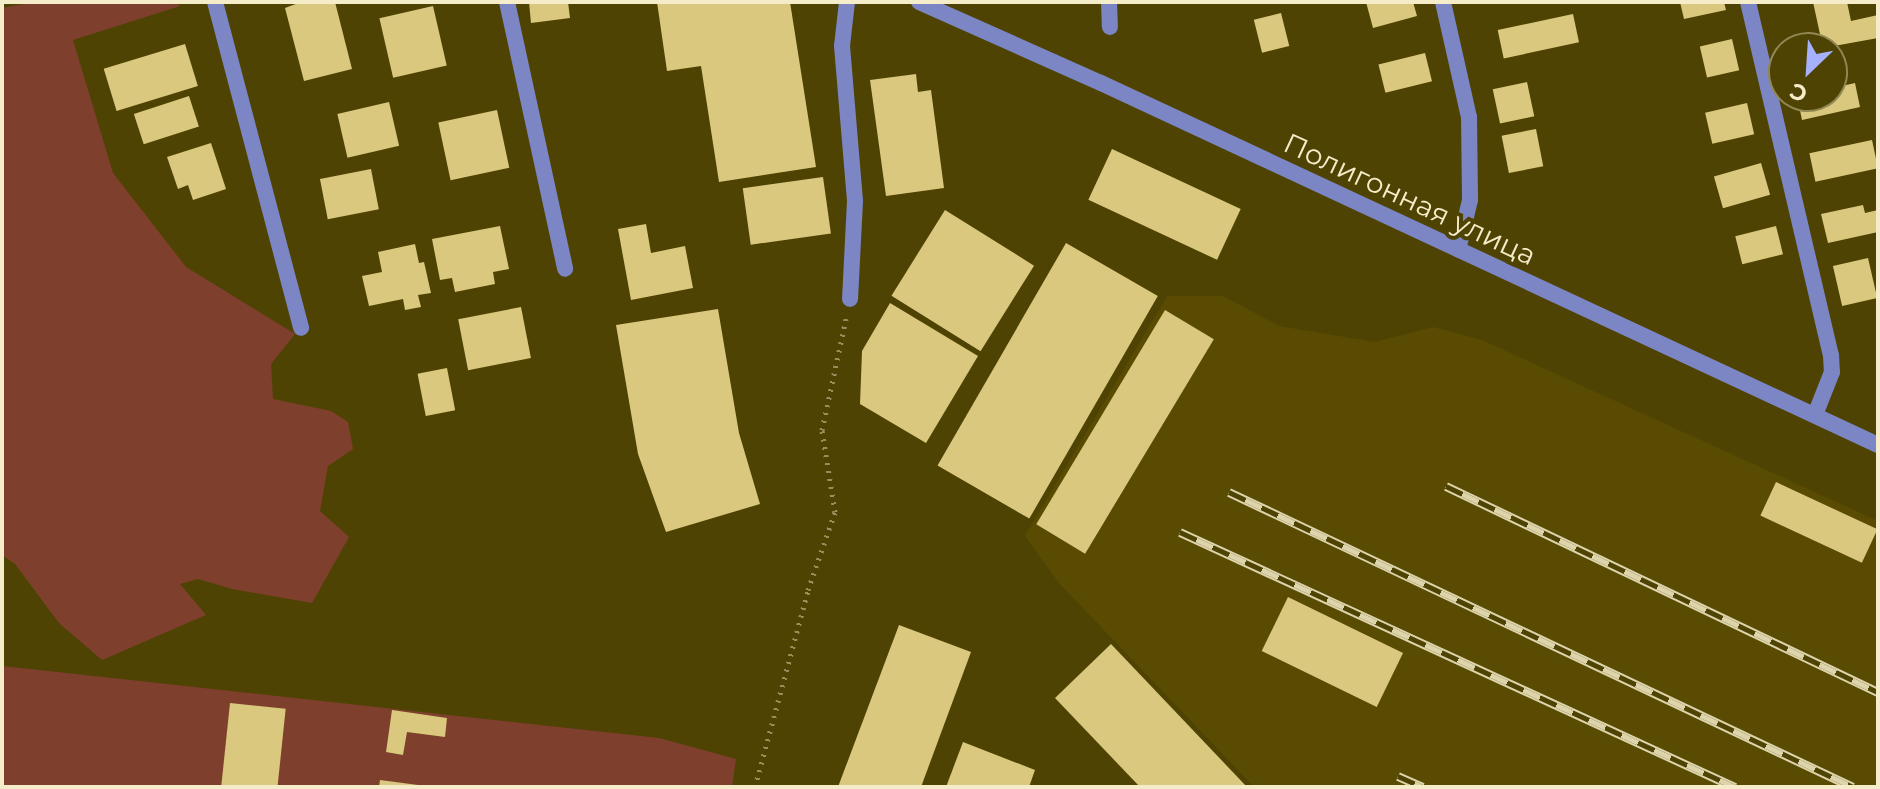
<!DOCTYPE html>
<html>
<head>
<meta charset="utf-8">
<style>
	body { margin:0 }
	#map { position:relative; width:1880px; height:789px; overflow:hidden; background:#4f4304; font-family:Montserrat,sans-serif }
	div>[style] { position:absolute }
	.built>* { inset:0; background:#594b02 }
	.green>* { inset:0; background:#7f3f2d }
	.building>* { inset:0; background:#dac87e; transform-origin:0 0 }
	.path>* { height:5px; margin-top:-2.5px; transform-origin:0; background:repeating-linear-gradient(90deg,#998f5c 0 2px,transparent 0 8px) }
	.minor>* { height:16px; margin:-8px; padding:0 8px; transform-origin:8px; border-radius:8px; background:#7c86c4 }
	.rail>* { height:9px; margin-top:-4.5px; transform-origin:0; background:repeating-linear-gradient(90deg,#4f4304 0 18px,#ddd4ac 0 36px); box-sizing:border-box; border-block:2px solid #ddd4ac }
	span { translate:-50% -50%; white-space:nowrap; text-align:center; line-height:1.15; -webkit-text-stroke:8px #4f4304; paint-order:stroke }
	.street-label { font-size:28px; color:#f5edc9 }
	.frame { position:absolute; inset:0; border:4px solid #f5edc9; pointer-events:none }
	.north { position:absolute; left:1768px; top:32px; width:80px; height:80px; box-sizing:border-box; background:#4f4304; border:2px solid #918753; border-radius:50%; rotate:205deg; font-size:22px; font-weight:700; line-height:32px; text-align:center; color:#f5edc9 }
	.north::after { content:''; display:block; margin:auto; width:28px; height:36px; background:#a5b1fc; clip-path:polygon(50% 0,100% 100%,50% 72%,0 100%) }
</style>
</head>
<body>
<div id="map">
	<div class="built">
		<i style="clip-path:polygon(1167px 296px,1223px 296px,1279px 326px,1375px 342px,1433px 327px,1482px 340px,1878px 521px,1878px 787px,1254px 787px,1058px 582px,1025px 536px)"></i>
	</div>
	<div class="green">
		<i style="clip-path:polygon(34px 2px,176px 2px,180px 6px,73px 40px,113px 173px,186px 267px,295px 334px,271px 364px,273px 399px,331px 411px,348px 422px,353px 449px,328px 466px,320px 511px,349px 537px,312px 603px,232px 589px,198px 579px,180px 584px,206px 615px,102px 660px,59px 623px,15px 564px,2px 555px,2px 8px)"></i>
		<i style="clip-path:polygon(2px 666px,659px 738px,736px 759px,732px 787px,2px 787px)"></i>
	</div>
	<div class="building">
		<i style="clip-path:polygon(301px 2px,335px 2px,352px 69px,304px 81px,285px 8px)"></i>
		<i style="clip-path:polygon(529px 2px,568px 2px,570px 18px,531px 23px)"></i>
		<i style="clip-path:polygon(657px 2px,790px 2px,816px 167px,719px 182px,701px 66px,667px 71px)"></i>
		<i style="clip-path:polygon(1366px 2px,1413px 2px,1417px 16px,1373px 28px)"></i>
		<i style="clip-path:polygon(1680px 2px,1724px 2px,1726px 10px,1684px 19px)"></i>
		<i style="clip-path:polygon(1813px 2px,1847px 2px,1851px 21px,1878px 15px,1878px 38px,1823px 48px)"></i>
		<i style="left:433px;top:6px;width:61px;height:55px;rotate:77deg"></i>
		<i style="left:1281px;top:13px;width:34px;height:28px;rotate:76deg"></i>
		<i style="left:1573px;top:14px;width:29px;height:77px;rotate:78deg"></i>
		<i style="left:1732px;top:39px;width:32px;height:33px;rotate:77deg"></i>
		<i style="left:185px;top:44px;width:44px;height:85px;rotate:73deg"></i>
		<i style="left:1425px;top:53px;width:29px;height:48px;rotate:76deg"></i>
		<i style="clip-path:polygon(916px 74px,918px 92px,931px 90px,944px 188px,886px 196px,870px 80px)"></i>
		<i style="clip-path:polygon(1839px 74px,1842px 86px,1855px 83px,1860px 107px,1802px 120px,1797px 96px,1832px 96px,1832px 75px)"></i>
		<i style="left:1527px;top:82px;width:35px;height:35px;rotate:78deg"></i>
		<i style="left:189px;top:96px;width:32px;height:58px;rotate:72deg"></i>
		<i style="left:389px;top:102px;width:45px;height:53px;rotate:77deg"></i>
		<i style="left:1747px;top:103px;width:32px;height:43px;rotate:77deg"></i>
		<i style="left:497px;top:110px;width:59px;height:60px;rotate:78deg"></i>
		<i style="left:1536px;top:129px;width:38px;height:35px;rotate:79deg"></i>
		<i style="left:1872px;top:140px;width:29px;height:64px;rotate:78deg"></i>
		<i style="clip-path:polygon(211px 143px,226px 189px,193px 200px,188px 185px,178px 189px,167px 157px)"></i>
		<i style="left:1112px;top:149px;width:142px;height:56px;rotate:25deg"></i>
		<i style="left:1761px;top:163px;width:33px;height:49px;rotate:74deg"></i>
		<i style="left:371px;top:169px;width:41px;height:52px;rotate:79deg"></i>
		<i style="left:823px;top:177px;width:57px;height:81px;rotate:82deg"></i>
		<i style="clip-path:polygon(1863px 205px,1865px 213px,1878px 210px,1878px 232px,1828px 243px,1821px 214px)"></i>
		<i style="left:945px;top:210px;width:105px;height:101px;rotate:32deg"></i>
		<i style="clip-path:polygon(646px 224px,651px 253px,685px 246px,693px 288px,631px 300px,618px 229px)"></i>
		<i style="clip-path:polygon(500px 226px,509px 269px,493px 272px,495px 284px,455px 292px,452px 278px,440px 280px,432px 239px)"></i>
		<i style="left:1776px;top:226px;width:29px;height:42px;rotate:76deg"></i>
		<i style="left:1066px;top:243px;width:106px;height:257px;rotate:30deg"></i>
		<i style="clip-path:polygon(415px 244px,419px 263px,424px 262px,431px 293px,418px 295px,421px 307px,405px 310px,403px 299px,369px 306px,362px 276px,382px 272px,378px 252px)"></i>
		<i style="left:1868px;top:258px;width:41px;height:36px;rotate:77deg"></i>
		<i style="clip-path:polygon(890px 303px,978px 356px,926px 443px,860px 404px,862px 351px)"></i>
		<i style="left:521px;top:307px;width:52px;height:64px;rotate:79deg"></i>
		<i style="clip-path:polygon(718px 309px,739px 433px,760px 504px,666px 532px,638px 454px,616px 325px)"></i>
		<i style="left:1165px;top:310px;width:57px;height:250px;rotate:31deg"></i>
		<i style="left:447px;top:368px;width:43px;height:30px;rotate:79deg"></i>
		<i style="left:1776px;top:482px;width:112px;height:37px;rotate:25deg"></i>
		<i style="left:1288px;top:597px;width:128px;height:60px;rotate:26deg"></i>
		<i style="clip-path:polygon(899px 625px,971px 652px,921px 787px,838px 787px)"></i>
		<i style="clip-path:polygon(1111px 644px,1247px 787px,1140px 787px,1055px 698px)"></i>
		<i style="left:230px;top:703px;width:56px;height:84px;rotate:6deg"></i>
		<i style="clip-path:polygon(392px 710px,447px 718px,445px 737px,407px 732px,403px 755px,386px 752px)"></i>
		<i style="clip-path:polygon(963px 742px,1035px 770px,1029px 787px,946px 787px)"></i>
		<i style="clip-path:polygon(380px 780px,418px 785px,418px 787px,379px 787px)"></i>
	</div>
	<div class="path">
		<i style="left:755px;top:787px;width:204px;rotate:-74.9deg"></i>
		<i style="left:808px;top:590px;width:83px;rotate:-70.9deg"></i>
		<i style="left:835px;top:512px;width:83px;rotate:-99deg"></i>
		<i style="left:822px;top:430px;width:114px;rotate:-77.8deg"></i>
	</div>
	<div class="minor">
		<i style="left:215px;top:2px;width:337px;rotate:75.2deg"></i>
		<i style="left:507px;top:2px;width:273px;rotate:77.7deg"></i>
		<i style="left:847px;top:2px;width:44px;rotate:96.5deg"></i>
		<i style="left:842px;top:46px;width:156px;rotate:85.2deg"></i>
		<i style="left:855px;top:201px;width:98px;rotate:92.9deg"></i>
		<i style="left:919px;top:2px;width:199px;rotate:24deg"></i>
		<i style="left:1101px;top:83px;width:857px;rotate:24.98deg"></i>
		<i style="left:1109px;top:2px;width:25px;rotate:88deg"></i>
		<i style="left:1443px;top:2px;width:118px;rotate:77.3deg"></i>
		<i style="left:1469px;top:117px;width:83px;rotate:89.3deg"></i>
		<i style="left:1470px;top:200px;width:51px;rotate:103.5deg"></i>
		<i style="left:1748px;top:2px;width:363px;rotate:76.8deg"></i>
		<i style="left:1831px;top:355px;width:17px;rotate:87deg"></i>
		<i style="left:1832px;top:372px;width:46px;rotate:111.6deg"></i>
	</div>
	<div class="rail">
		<i style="left:1446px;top:486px;width:479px;rotate:25.5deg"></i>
		<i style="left:1229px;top:492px;width:690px;rotate:25.3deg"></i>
		<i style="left:1180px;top:532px;width:611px;rotate:24.68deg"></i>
		<i style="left:1398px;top:776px;width:27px;rotate:24deg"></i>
	</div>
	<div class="street-label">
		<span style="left:1410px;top:199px;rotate:25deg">Полигонная улица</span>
	</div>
	<div class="frame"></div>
	<div class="north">С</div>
</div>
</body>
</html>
